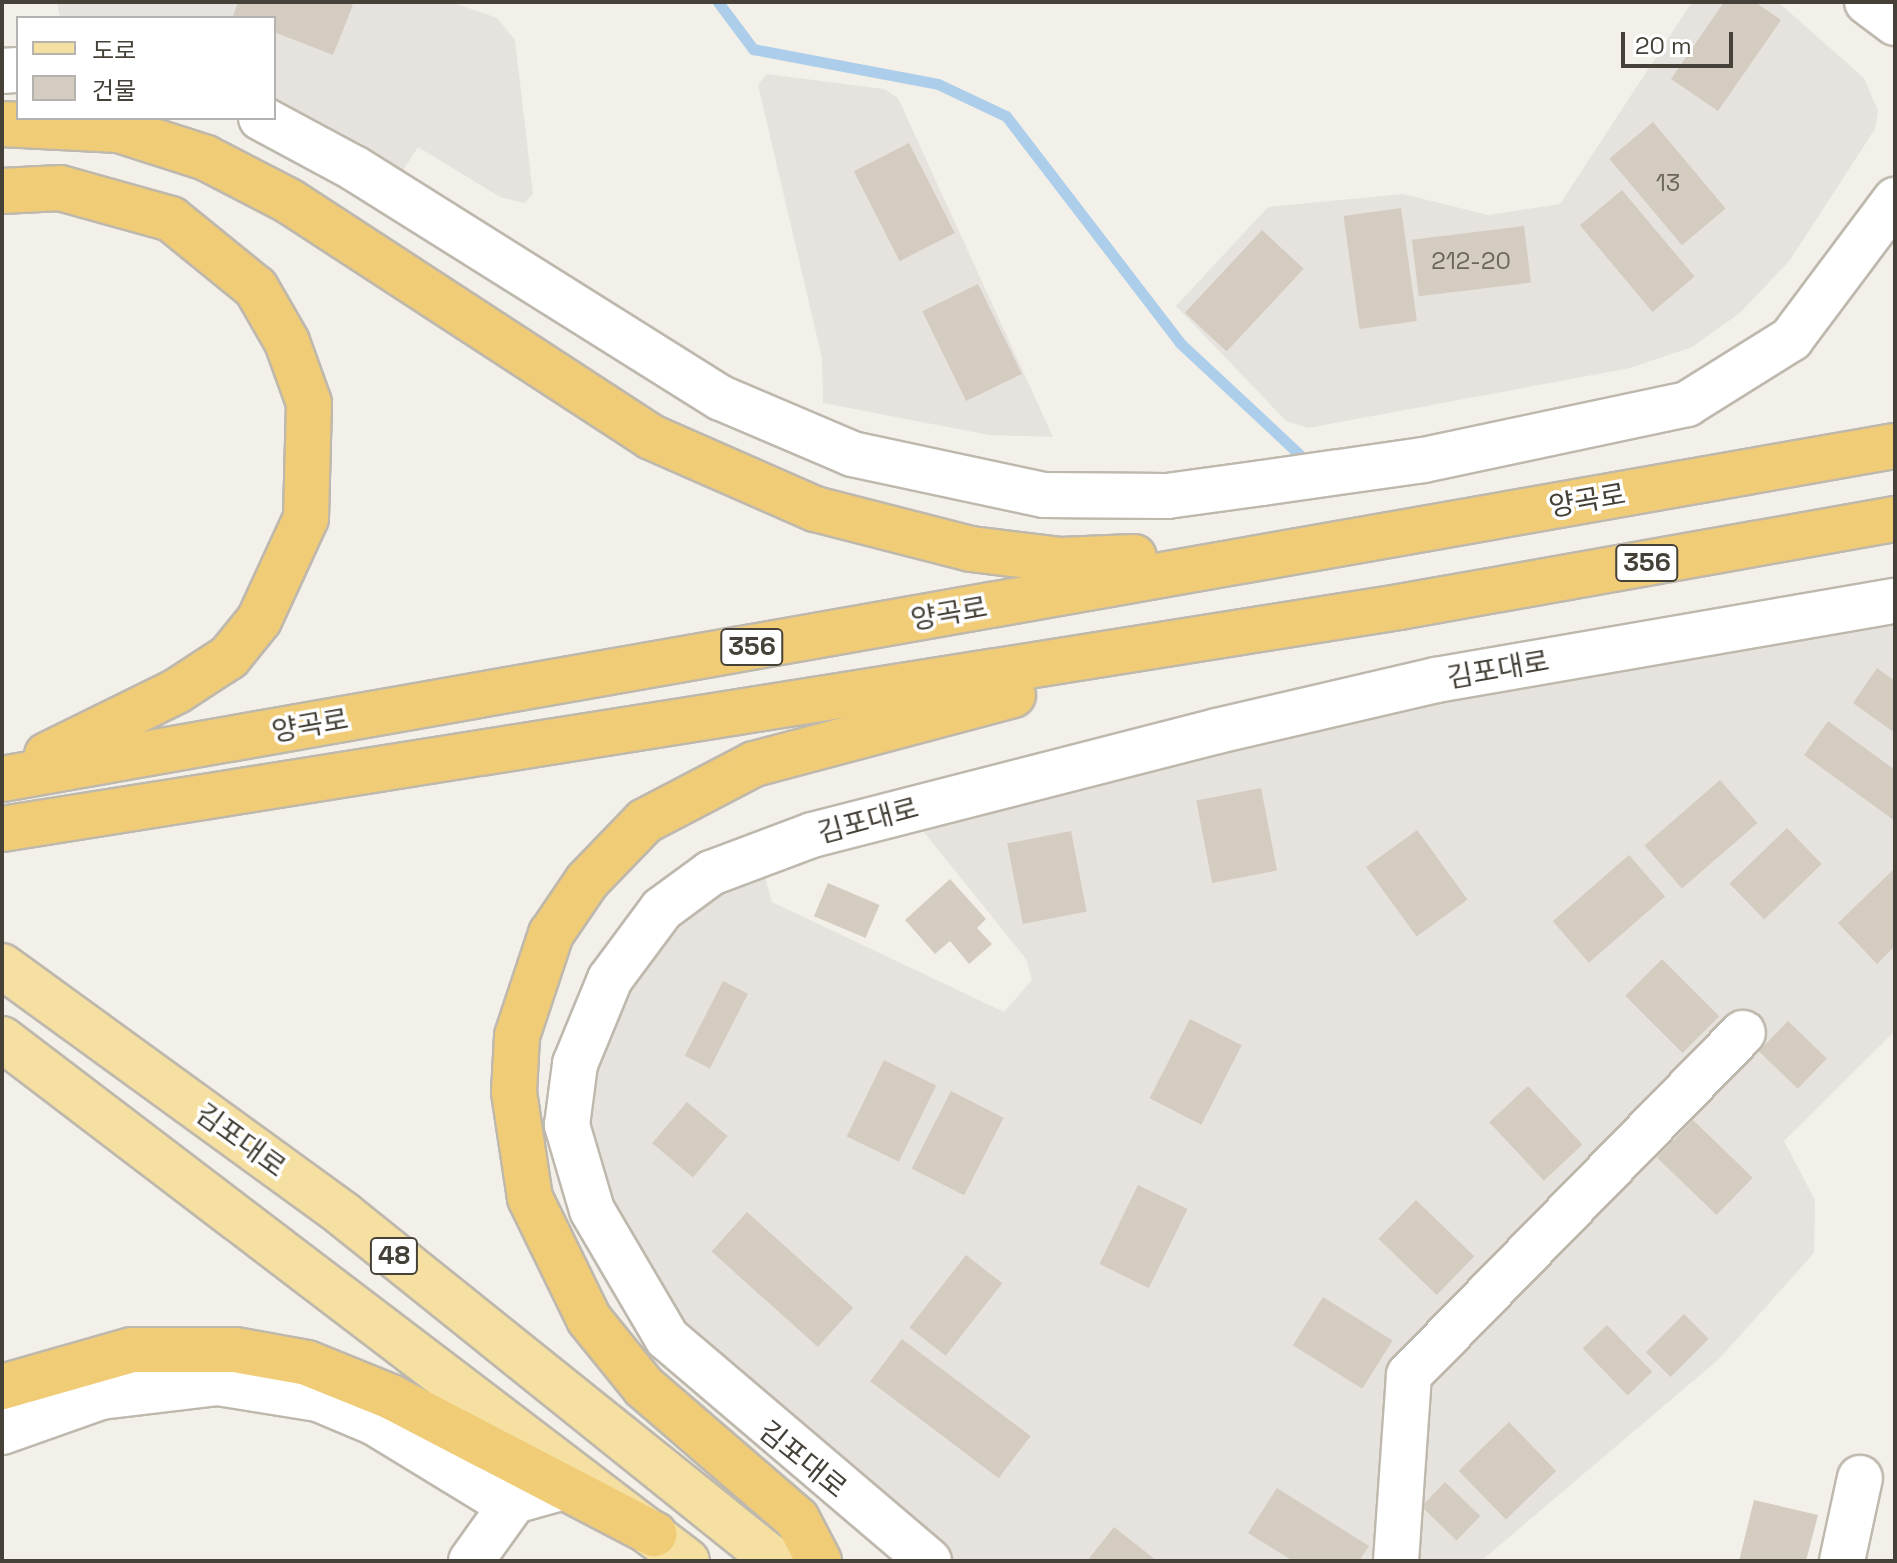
<!DOCTYPE html>
<html>
<head>
<meta charset="utf-8">
<style>
	body { margin:0 }
	#map { position:relative; width:1897px; height:1563px; overflow:hidden; background:#f3f0e9; font-family:"Space Grotesk","Noto Sans KR",sans-serif }
	div>[style] { position:absolute }
	.industrial>* { inset:0; background:#e6e2de }
	.stream>* { height:11px; margin:-5.5px; padding:0 5.5px; transform-origin:5.5px; border-radius:5.5px; background:#acceea }
	.building>* { inset:0; background:#d4ccc0; transform-origin:0 0 }
	.roads { filter:drop-shadow(2px 0 #beb8ad) drop-shadow(-2px 0 #beb8ad) drop-shadow(0 2px #beb8ad) drop-shadow(0 -2px #beb8ad) }
	.minor>* { height:44px; margin:-22px; padding:0 22px; transform-origin:22px; border-radius:22px; background:#fff }
	.major>* { height:44px; margin:-22px; padding:0 22px; transform-origin:22px; border-radius:22px; background:#f5e0a1 }
	.highway>* { height:44px; margin:-22px; padding:0 22px; transform-origin:22px; border-radius:22px; background:#f0cc77 }
	span { translate:-50% -50%; white-space:nowrap; text-align:center; line-height:1.15; -webkit-text-stroke:7px #fff; paint-order:stroke }
	.number-label { font-size:24px; color:#6a645a }
	.number-label span { -webkit-text-stroke-width:0 }
	.shield-label span { padding:2px 6px; background:#fff; border:2px solid; border-radius:6px; -webkit-text-stroke-width:0 }
	.shield-label { font-size:26px; color:#464138; font-weight:700 }
	.street-label { font-size:28px; color:#464138 }
	.frame { position:absolute; inset:0; border:4px solid #464138; pointer-events:none }
	.legend { position:absolute; left:16px; top:16px; width:260px; height:104px; box-sizing:border-box; background:#fff; border:2px solid #b5b3af; margin:0; padding:10px 14px; list-style:none; font-size:24px; color:#464138 }
	.legend li { display:flex; align-items:center; gap:16px; height:40px }
	.legend b { width:40px; border:2px solid #b5b3af }
	.scale { position:absolute; left:1621px; top:32px; width:112px; height:36px; box-sizing:border-box; border:4px solid #464138; border-top:0; padding-left:10px; font-size:24px; line-height:28px; white-space:nowrap; color:#464138; -webkit-text-stroke:6px #fff; paint-order:stroke }
</style>
</head>
<body>
<div id="map">
	<div class="industrial">
		<i style="clip-path:polygon(57px 2px,451px 2px,497px 18px,515px 40px,533px 194px,524px 203px,500px 197px,418px 147px,400px 175px,274px 105px,274px 18px,60px 18px)"></i>
		<i style="clip-path:polygon(1692px 2px,1778px 2px,1864px 78px,1878px 111px,1875px 129px,1790px 260px,1740px 313px,1692px 347px,1630px 368px,1308px 428px,1286px 421px,1176px 306px,1268px 207px,1403px 194px,1488px 215px,1560px 204px)"></i>
		<i style="clip-path:polygon(766px 74px,884px 89px,898px 98px,1053px 437px,989px 435px,823px 403px,822px 358px,758px 85px)"></i>
		<i style="clip-path:polygon(1895px 617px,1895px 1031px,1784px 1141px,1815px 1200px,1814px 1253px,1719px 1359px,1481px 1561px,947px 1561px,688px 1339px,614px 1223px,582px 1109px,628px 980px,685px 906px,762px 867px,772px 902px,1004px 1012px,1032px 980px,1026px 959px,919px 826px,1335px 713px)"></i>
	</div>
	<div class="stream">
		<i style="left:718px;top:2px;width:59px;rotate:53.3deg"></i>
		<i style="left:753px;top:49px;width:188px;rotate:10.7deg"></i>
		<i style="left:938px;top:84px;width:75px;rotate:25.2deg"></i>
		<i style="left:1006px;top:116px;width:286px;rotate:52.5deg"></i>
		<i style="left:1180px;top:343px;width:163px;rotate:43deg"></i>
	</div>
	<div class="building">
		<i style="clip-path:polygon(238px 2px,346px 2px,353px 5px,333px 55px,274px 32px,274px 18px,233px 16px)"></i>
		<i style="clip-path:polygon(1724px 2px,1755px 2px,1781px 20px,1718px 111px,1671px 79px)"></i>
		<i style="left:1653px;top:122px;width:113px;height:57px;rotate:50deg"></i>
		<i style="left:909px;top:143px;width:101px;height:62px;rotate:63deg"></i>
		<i style="left:1622px;top:190px;width:113px;height:55px;rotate:50deg"></i>
		<i style="left:1401px;top:208px;width:114px;height:58px;rotate:82deg"></i>
		<i style="left:1524px;top:226px;width:57px;height:113px;rotate:83deg"></i>
		<i style="left:1262px;top:230px;width:57px;height:113px;rotate:43deg"></i>
		<i style="left:978px;top:284px;width:100px;height:62px;rotate:64deg"></i>
		<i style="clip-path:polygon(1877px 668px,1895px 681px,1895px 733px,1853px 703px)"></i>
		<i style="clip-path:polygon(1828px 721px,1895px 770px,1895px 821px,1804px 755px)"></i>
		<i style="left:1720px;top:780px;width:57px;height:100px;rotate:49deg"></i>
		<i style="left:1261px;top:788px;width:84px;height:66px;rotate:79deg"></i>
		<i style="left:1787px;top:828px;width:50px;height:80px;rotate:46deg"></i>
		<i style="left:1417px;top:830px;width:86px;height:63px;rotate:54deg"></i>
		<i style="left:1071px;top:831px;width:82px;height:65px;rotate:79deg"></i>
		<i style="left:1629px;top:855px;width:55px;height:101px;rotate:49deg"></i>
		<i style="clip-path:polygon(1895px 868px,1895px 946px,1877px 964px,1838px 923px)"></i>
		<i style="clip-path:polygon(950px 879px,986px 919px,977px 928px,992px 944px,969px 964px,950px 941px,935px 954px,905px 920px)"></i>
		<i style="left:828px;top:883px;width:56px;height:36px;rotate:23deg"></i>
		<i style="left:1662px;top:959px;width:81px;height:52px;rotate:45deg"></i>
		<i style="left:723px;top:981px;width:28px;height:84px;rotate:27deg"></i>
		<i style="left:1190px;top:1019px;width:58px;height:89px;rotate:27deg"></i>
		<i style="left:1788px;top:1021px;width:54px;height:42px;rotate:44deg"></i>
		<i style="left:884px;top:1060px;width:58px;height:85px;rotate:26deg"></i>
		<i style="left:1528px;top:1086px;width:80px;height:53px;rotate:47deg"></i>
		<i style="left:951px;top:1091px;width:59px;height:87px;rotate:27deg"></i>
		<i style="left:687px;top:1102px;width:53px;height:54px;rotate:40deg"></i>
		<i style="left:1693px;top:1120px;width:83px;height:52px;rotate:44deg"></i>
		<i style="left:1138px;top:1185px;width:55px;height:88px;rotate:26deg"></i>
		<i style="left:1416px;top:1200px;width:81px;height:54px;rotate:44deg"></i>
		<i style="left:747px;top:1212px;width:143px;height:53px;rotate:42deg"></i>
		<i style="left:966px;top:1255px;width:46px;height:92px;rotate:38deg"></i>
		<i style="left:1323px;top:1297px;width:82px;height:57px;rotate:32deg"></i>
		<i style="left:1684px;top:1314px;width:35px;height:54px;rotate:45deg"></i>
		<i style="left:1607px;top:1325px;width:65px;height:34px;rotate:46deg"></i>
		<i style="left:902px;top:1339px;width:161px;height:53px;rotate:37deg"></i>
		<i style="left:1509px;top:1422px;width:68px;height:70px;rotate:46deg"></i>
		<i style="left:1445px;top:1482px;width:49px;height:34px;rotate:44deg"></i>
		<i style="clip-path:polygon(1277px 1488px,1369px 1546px,1359px 1561px,1293px 1561px,1248px 1533px)"></i>
		<i style="clip-path:polygon(1754px 1500px,1818px 1515px,1806px 1561px,1739px 1561px)"></i>
		<i style="clip-path:polygon(1114px 1527px,1157px 1561px,1087px 1561px)"></i>
	</div>
	<div class="roads">
		<div class="minor">
			<i style="left:1867px;top:2px;width:35px;rotate:37deg"></i>
			<i style="left:2px;top:71px;width:16px;rotate:-4deg"></i>
			<i style="left:261px;top:118px;width:106px;rotate:28.3deg"></i>
			<i style="left:354px;top:168px;width:433px;rotate:32.1deg"></i>
			<i style="left:721px;top:398px;width:142px;rotate:23.1deg"></i>
			<i style="left:852px;top:454px;width:196px;rotate:12.1deg"></i>
			<i style="left:1044px;top:495px;width:123px;rotate:0.5deg"></i>
			<i style="left:1167px;top:496px;width:96px;rotate:-7.8deg"></i>
			<i style="left:1262px;top:483px;width:164px;rotate:-8.1deg"></i>
			<i style="left:1424px;top:460px;width:269px;rotate:-12deg"></i>
			<i style="left:1687px;top:404px;width:123px;rotate:-32deg"></i>
			<i style="left:1791px;top:339px;width:174px;rotate:-53.2deg"></i>
			<i style="left:2px;top:1432px;width:105px;rotate:-19.5deg"></i>
			<i style="left:101px;top:1397px;width:118px;rotate:-6.8deg"></i>
			<i style="left:218px;top:1383px;width:101px;rotate:9.1deg"></i>
			<i style="left:318px;top:1399px;width:62px;rotate:22.8deg"></i>
			<i style="left:375px;top:1423px;width:142px;rotate:31.4deg"></i>
			<i style="left:496px;top:1497px;width:18px;rotate:13deg"></i>
			<i style="left:514px;top:1501px;width:52px;rotate:-15.6deg"></i>
			<i style="left:471px;top:1561px;width:74px;rotate:-54.4deg"></i>
			<i style="left:929px;top:1561px;width:344px;rotate:-139.6deg"></i>
			<i style="left:667px;top:1338px;width:148px;rotate:-120.4deg"></i>
			<i style="left:592px;top:1210px;width:89px;rotate:-106.4deg"></i>
			<i style="left:567px;top:1125px;width:62px;rotate:-82.5deg"></i>
			<i style="left:575px;top:1064px;width:92px;rotate:-67.6deg"></i>
			<i style="left:610px;top:979px;width:87px;rotate:-53.4deg"></i>
			<i style="left:662px;top:909px;width:61px;rotate:-36.3deg"></i>
			<i style="left:711px;top:873px;width:108px;rotate:-20.6deg"></i>
			<i style="left:812px;top:835px;width:418px;rotate:-14.4deg"></i>
			<i style="left:1217px;top:731px;width:225px;rotate:-13.1deg"></i>
			<i style="left:1436px;top:680px;width:466px;rotate:-9.8deg"></i>
			<i style="left:1396px;top:1561px;width:186px;rotate:-86deg"></i>
			<i style="left:1409px;top:1375px;width:478px;rotate:-45.7deg"></i>
			<i style="left:1842px;top:1561px;width:85px;rotate:-77.8deg"></i>
		</div>
		<div class="major">
			<i style="left:2px;top:966px;width:422px;rotate:36deg"></i>
			<i style="left:343px;top:1214px;width:554px;rotate:38.77deg"></i>
			<i style="left:2px;top:1039px;width:861px;rotate:37.31deg"></i>
		</div>
		<div class="highway">
			<i style="left:2px;top:124px;width:117px;rotate:2.9deg"></i>
			<i style="left:119px;top:130px;width:91px;rotate:17.8deg"></i>
			<i style="left:206px;top:158px;width:93px;rotate:27.4deg"></i>
			<i style="left:289px;top:201px;width:432px;rotate:33.1deg"></i>
			<i style="left:651px;top:437px;width:179px;rotate:23.7deg"></i>
			<i style="left:815px;top:509px;width:161px;rotate:14.4deg"></i>
			<i style="left:971px;top:549px;width:91px;rotate:7deg"></i>
			<i style="left:1061px;top:560px;width:73px;rotate:-2.4deg"></i>
			<i style="left:2px;top:191px;width:58px;rotate:-3deg"></i>
			<i style="left:60px;top:188px;width:115px;rotate:15.6deg"></i>
			<i style="left:171px;top:219px;width:109px;rotate:39.1deg"></i>
			<i style="left:256px;top:288px;width:62px;rotate:60.1deg"></i>
			<i style="left:287px;top:342px;width:65px;rotate:70.2deg"></i>
			<i style="left:309px;top:403px;width:115px;rotate:91.5deg"></i>
			<i style="left:306px;top:518px;width:112px;rotate:114.7deg"></i>
			<i style="left:259px;top:620px;width:48px;rotate:129deg"></i>
			<i style="left:229px;top:657px;width:62px;rotate:146.8deg"></i>
			<i style="left:177px;top:691px;width:145px;rotate:153.8deg"></i>
			<i style="left:2px;top:779px;width:1922px;rotate:-9.98deg"></i>
			<i style="left:2px;top:829px;width:1415px;rotate:-9.03deg"></i>
			<i style="left:1399px;top:607px;width:504px;rotate:-10.06deg"></i>
			<i style="left:2px;top:1387px;width:135px;rotate:-15.9deg"></i>
			<i style="left:132px;top:1350px;width:103px"></i>
			<i style="left:235px;top:1350px;width:73px;rotate:10.2deg"></i>
			<i style="left:307px;top:1363px;width:91px;rotate:22deg"></i>
			<i style="left:391px;top:1397px;width:297px;rotate:27.5deg"></i>
			<i style="left:819px;top:1561px;width:47px;rotate:-117.6deg"></i>
			<i style="left:797px;top:1519px;width:202px;rotate:-139.2deg"></i>
			<i style="left:644px;top:1387px;width:87px;rotate:-129deg"></i>
			<i style="left:589px;top:1319px;width:135px;rotate:-116deg"></i>
			<i style="left:530px;top:1198px;width:107px;rotate:-98.6deg"></i>
			<i style="left:514px;top:1092px;width:56px;rotate:-86.9deg"></i>
			<i style="left:517px;top:1036px;width:108px;rotate:-71.6deg"></i>
			<i style="left:551px;top:934px;width:64px;rotate:-55.8deg"></i>
			<i style="left:587px;top:881px;width:83px;rotate:-46deg"></i>
			<i style="left:645px;top:821px;width:123px;rotate:-27.6deg"></i>
			<i style="left:754px;top:764px;width:268px;rotate:-14.9deg"></i>
		</div>
	</div>
	<div class="number-label">
		<span style="left:1668px;top:183px">13</span>
		<span style="left:1471px;top:261px">212-20</span>
	</div>
	<div class="shield-label">
		<span style="left:1647px;top:563px">356</span>
		<span style="left:752px;top:647px">356</span>
		<span style="left:394px;top:1256px">48</span>
	</div>
	<div class="street-label">
		<span style="left:1587px;top:500px;rotate:-10deg">양곡로</span>
		<span style="left:949px;top:613px;rotate:-10deg">양곡로</span>
		<span style="left:1498px;top:669px;rotate:-10deg">김포대로</span>
		<span style="left:310px;top:725px;rotate:-10deg">양곡로</span>
		<span style="left:868px;top:820px;rotate:-15deg">김포대로</span>
		<span style="left:241px;top:1140px;rotate:36deg">김포대로</span>
		<span style="left:803px;top:1459px;rotate:39deg">김포대로</span>
	</div>
	<div class="frame"></div>
	<ul class="legend">
	<li><b style="height:10px;background:#f5e0a1"></b>도로</li>
	<li><b style="height:22px;background:#d4ccc0"></b>건물</li>
	</ul>
	<div class="scale">20 m</div>
</div>
</body>
</html>
